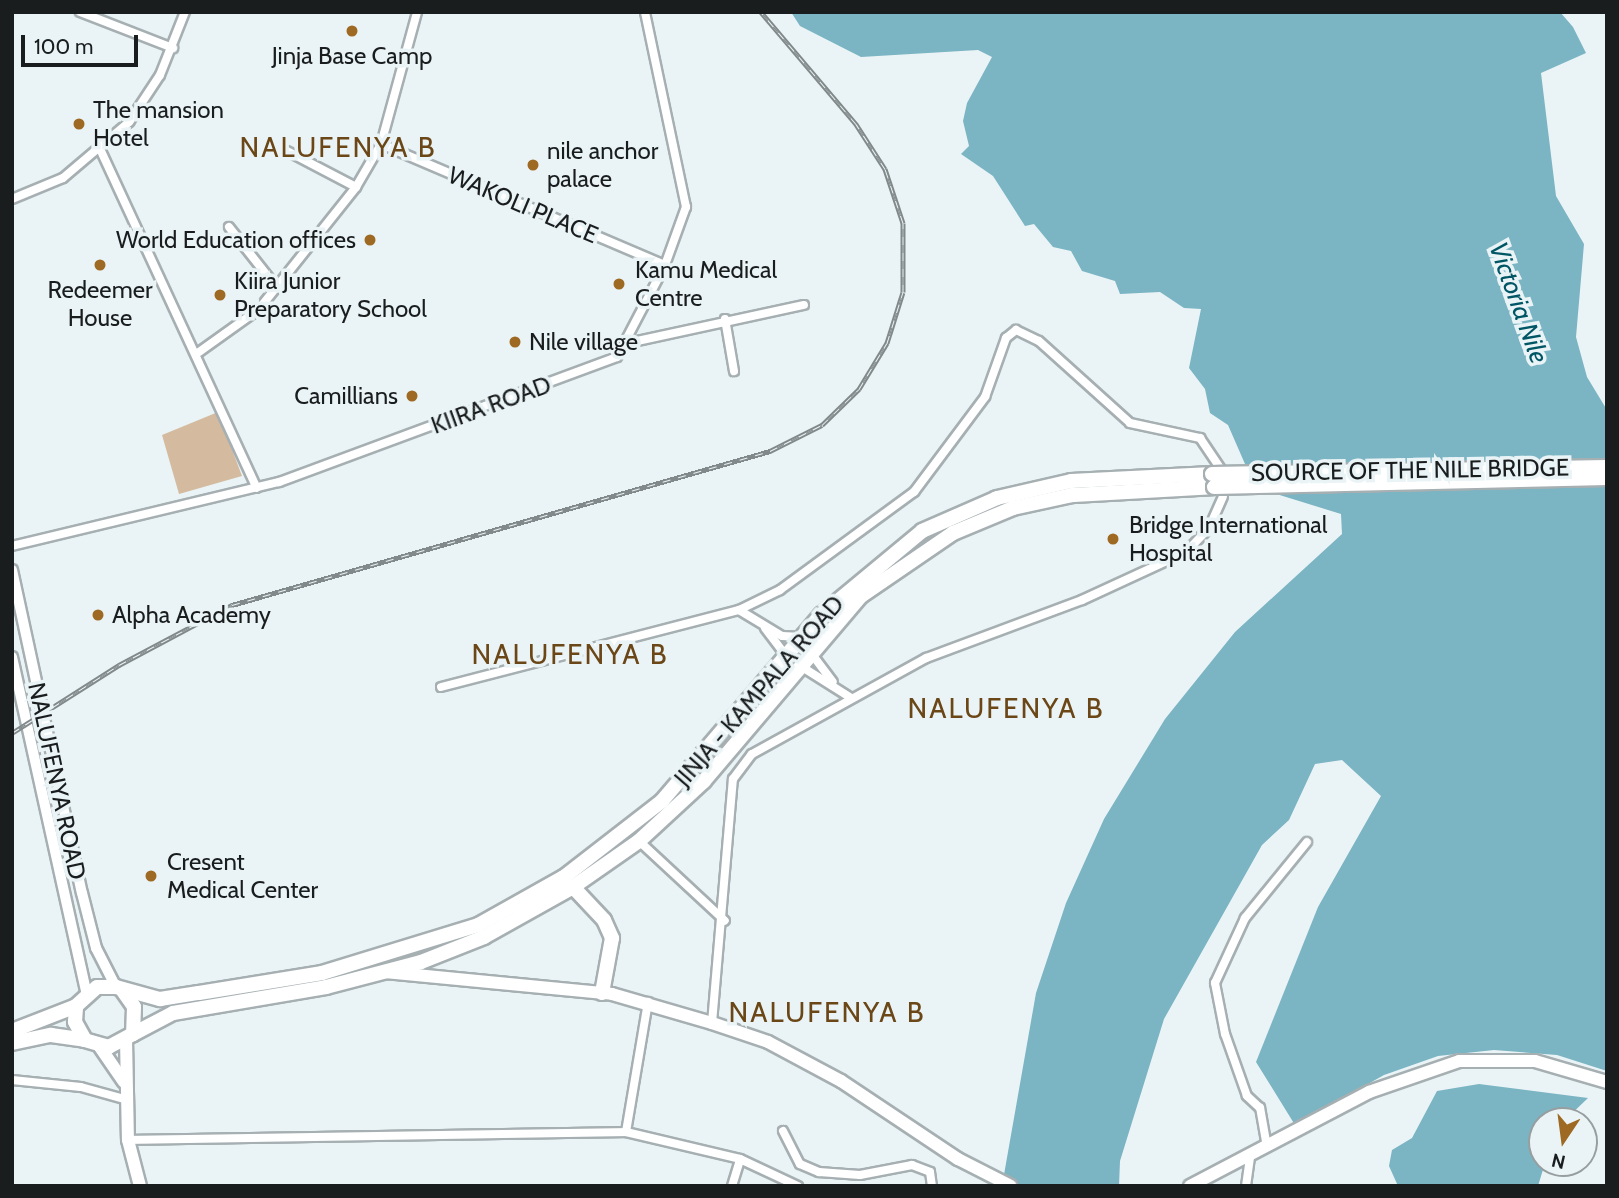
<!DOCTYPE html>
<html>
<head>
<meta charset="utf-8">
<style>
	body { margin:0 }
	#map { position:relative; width:1619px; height:1198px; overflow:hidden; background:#eaf4f6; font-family:Cabin,sans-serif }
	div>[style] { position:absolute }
	.green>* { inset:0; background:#d4bba0 }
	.water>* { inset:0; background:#7bb4c3 }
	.roads { filter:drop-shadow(2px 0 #a6afb2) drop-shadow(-2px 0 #a6afb2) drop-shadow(0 2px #a6afb2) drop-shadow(0 -2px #a6afb2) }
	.minor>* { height:8px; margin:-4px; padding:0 4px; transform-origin:4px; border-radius:4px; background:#fff }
	.tertiary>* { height:10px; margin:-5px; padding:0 5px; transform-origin:5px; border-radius:5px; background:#fff }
	.secondary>* { height:12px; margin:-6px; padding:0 6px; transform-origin:6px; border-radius:6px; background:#fff }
	.trunk>* { height:14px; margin:-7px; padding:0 7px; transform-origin:7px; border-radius:7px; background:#fff }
	.rail>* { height:5px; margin-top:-2.5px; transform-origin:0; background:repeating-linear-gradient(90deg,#eaf4f6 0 8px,#82898a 0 16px); box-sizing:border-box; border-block:2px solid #82898a }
	.bridges { filter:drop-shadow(2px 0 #a6afb2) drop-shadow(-2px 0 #a6afb2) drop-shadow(0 2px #a6afb2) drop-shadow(0 -2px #a6afb2) }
	.trunk-bridge>* { height:14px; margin:-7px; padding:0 7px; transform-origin:7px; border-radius:7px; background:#fff }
	.dots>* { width:19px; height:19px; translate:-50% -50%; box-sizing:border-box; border:4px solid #eaf4f6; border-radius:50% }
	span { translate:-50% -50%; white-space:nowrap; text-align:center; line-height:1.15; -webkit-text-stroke:7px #eaf4f6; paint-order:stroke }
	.poi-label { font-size:24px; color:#1a1d1e }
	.left { translate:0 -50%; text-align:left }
	.right { translate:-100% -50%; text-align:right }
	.street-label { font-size:24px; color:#1a1d1e }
	.water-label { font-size:26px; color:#015666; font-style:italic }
	.quarter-label { font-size:28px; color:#6b4616; letter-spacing:2px }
	.frame { position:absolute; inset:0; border:14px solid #1a1d1e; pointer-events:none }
	.north { position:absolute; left:1528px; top:1107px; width:70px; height:70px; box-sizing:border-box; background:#eaf4f6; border:2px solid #979ea0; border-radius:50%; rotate:193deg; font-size:19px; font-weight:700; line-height:28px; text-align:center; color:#1a1d1e }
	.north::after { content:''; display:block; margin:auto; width:24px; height:32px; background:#9e6922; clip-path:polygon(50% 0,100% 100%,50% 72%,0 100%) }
	.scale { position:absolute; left:21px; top:35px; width:117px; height:32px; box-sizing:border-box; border:4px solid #1a1d1e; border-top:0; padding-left:9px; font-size:21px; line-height:24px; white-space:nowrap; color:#1a1d1e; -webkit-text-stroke:5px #eaf4f6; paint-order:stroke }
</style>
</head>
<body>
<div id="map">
	<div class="green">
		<i style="clip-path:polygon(218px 412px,242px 476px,179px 494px,162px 435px)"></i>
	</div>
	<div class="water">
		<i style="clip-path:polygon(791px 12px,1560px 12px,1573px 27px,1586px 53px,1541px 73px,1556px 196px,1584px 244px,1576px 337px,1587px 377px,1607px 410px,1607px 1071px,1557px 1055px,1494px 1050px,1438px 1056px,1384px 1075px,1295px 1125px,1256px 1062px,1318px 907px,1381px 796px,1342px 760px,1315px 764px,1289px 820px,1262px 845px,1164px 1019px,1120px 1161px,1119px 1186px,1002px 1186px,1036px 993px,1066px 903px,1104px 819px,1165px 719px,1235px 632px,1342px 534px,1341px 514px,1260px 489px,1252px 480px,1228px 425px,1210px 413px,1205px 389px,1189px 368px,1201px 309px,1184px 308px,1160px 292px,1120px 294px,1115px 281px,1082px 271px,1071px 251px,1053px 247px,1034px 224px,1025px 226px,993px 176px,961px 154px,969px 146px,963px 121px,967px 103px,992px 57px,978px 50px,861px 57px,800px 26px)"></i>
		<i style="clip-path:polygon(1479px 1084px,1588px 1098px,1564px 1121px,1542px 1121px,1545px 1163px,1538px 1186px,1398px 1186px,1389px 1166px,1392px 1150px,1412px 1138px,1437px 1091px)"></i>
	</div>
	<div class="roads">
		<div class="minor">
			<i style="left:80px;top:12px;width:100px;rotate:21.2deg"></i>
			<i style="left:381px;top:144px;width:309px;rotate:23.1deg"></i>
			<i style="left:101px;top:151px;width:371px;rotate:65.2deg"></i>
			<i style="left:287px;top:151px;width:78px;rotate:27.6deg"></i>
			<i style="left:12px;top:199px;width:55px;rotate:-22.4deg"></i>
			<i style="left:63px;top:178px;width:87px;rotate:-40.3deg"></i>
			<i style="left:129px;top:122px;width:56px;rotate:-56.6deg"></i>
			<i style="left:160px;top:75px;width:68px;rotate:-68.4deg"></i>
			<i style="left:229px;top:227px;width:78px;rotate:51.8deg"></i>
			<i style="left:725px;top:319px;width:53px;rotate:80.2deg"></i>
			<i style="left:628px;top:343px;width:180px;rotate:-12.2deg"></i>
			<i style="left:199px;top:352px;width:74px;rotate:-35.6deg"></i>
			<i style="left:259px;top:309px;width:156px;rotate:-51.5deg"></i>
			<i style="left:356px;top:187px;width:50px;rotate:-59.8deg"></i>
			<i style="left:381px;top:144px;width:137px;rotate:-74.7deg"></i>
			<i style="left:12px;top:546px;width:275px;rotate:-13.5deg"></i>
			<i style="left:279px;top:482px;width:360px;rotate:-20.3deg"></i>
			<i style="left:617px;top:357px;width:104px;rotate:-62.4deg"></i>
			<i style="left:665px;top:265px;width:62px;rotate:-70.1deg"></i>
			<i style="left:686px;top:207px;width:199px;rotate:-101.9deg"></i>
			<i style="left:739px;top:610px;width:50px;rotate:31.2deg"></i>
			<i style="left:782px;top:636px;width:20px;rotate:3deg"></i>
			<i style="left:765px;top:628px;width:35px;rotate:53deg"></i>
			<i style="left:811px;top:653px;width:36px;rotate:53deg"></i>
			<i style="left:799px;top:665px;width:62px;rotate:32.4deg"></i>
			<i style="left:441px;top:687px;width:308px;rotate:-14.5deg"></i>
			<i style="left:739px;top:610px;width:46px;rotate:-26deg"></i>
			<i style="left:780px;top:590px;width:166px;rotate:-36.2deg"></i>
			<i style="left:914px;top:492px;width:119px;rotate:-53.2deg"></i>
			<i style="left:985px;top:397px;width:63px;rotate:-70.4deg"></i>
			<i style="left:1006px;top:338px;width:13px;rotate:-39deg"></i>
			<i style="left:1016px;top:330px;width:25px;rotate:26deg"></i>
			<i style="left:1039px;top:341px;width:122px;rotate:42deg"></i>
			<i style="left:1130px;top:423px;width:72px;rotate:12.1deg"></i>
			<i style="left:1200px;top:438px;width:37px;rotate:56deg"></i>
			<i style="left:639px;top:841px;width:117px;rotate:42.9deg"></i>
			<i style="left:712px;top:1023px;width:245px;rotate:-85.1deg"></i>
			<i style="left:733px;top:779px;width:31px;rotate:-53deg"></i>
			<i style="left:752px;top:754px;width:199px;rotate:-28.9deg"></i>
			<i style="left:926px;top:658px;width:166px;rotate:-20.4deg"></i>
			<i style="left:1082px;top:600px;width:115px;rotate:-24.8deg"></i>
			<i style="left:1186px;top:552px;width:33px;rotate:-46deg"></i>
			<i style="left:1209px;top:528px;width:34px;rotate:-66deg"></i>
			<i style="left:12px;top:1080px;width:69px;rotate:5.8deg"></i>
			<i style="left:81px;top:1087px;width:49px;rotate:15.5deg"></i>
			<i style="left:783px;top:1131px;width:37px;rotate:63deg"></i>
			<i style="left:800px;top:1164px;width:21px;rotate:23deg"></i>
			<i style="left:819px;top:1172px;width:41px;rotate:4.2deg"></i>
			<i style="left:860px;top:1175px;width:53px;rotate:-10.9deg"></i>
			<i style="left:912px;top:1165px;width:19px;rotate:21deg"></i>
			<i style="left:930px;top:1172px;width:14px;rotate:82deg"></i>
			<i style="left:626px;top:1132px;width:132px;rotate:-80.4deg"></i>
			<i style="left:128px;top:1140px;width:498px;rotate:-0.9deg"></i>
			<i style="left:626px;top:1132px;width:117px;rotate:13.3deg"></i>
			<i style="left:740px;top:1159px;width:64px;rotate:25deg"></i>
			<i style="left:1267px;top:1147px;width:40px;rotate:-100deg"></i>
			<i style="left:1260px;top:1108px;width:18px;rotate:-137deg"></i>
			<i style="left:1247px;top:1096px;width:66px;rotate:-109.5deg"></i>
			<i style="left:1225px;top:1034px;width:52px;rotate:-101.1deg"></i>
			<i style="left:1215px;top:983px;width:72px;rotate:-65.2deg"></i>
			<i style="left:1245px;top:918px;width:98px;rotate:-50.8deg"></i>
			<i style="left:732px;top:1186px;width:28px;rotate:-73deg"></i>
			<i style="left:1246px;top:1186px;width:29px;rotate:-82deg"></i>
		</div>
		<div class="tertiary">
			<i style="left:12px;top:570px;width:330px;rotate:77.8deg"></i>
			<i style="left:82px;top:893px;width:57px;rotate:75.7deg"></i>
			<i style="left:96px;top:948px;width:44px;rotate:62.9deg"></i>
			<i style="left:12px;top:657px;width:343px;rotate:77.5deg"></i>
		</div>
		<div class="secondary">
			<i style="left:385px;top:972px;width:228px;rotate:5.5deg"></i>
			<i style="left:612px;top:994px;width:104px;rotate:16.2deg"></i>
			<i style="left:712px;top:1023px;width:59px;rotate:18.7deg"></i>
			<i style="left:768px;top:1042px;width:83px;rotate:28.1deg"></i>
			<i style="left:841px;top:1081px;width:141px;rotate:33.7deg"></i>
			<i style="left:958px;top:1159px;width:59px;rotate:27deg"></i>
			<i style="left:126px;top:1039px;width:101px;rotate:88.9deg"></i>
			<i style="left:128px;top:1140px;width:48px;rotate:75.4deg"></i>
			<i style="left:100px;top:1047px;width:42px;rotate:55.6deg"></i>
			<i style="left:1190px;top:1186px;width:202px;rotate:-27.7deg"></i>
			<i style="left:1369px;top:1092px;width:95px;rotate:-19deg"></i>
			<i style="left:1459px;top:1061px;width:76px"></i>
			<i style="left:1535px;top:1061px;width:75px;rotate:16.3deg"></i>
		</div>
		<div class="trunk">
			<i style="left:573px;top:887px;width:45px;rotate:46.8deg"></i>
			<i style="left:604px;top:920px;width:20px;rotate:66deg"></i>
			<i style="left:612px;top:938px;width:56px;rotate:100.3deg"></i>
			<i style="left:123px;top:991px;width:19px;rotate:55deg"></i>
			<i style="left:134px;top:1007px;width:27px;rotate:92deg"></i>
			<i style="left:133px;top:1034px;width:27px;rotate:152deg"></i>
			<i style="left:109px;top:1047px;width:25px;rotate:-164deg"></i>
			<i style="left:85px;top:1040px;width:21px;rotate:-119deg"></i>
			<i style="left:75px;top:1022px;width:16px;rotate:-86deg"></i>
			<i style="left:76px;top:1006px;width:28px;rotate:-42deg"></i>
			<i style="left:97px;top:987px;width:19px"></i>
			<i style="left:116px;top:987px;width:46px;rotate:15.3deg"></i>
			<i style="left:160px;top:999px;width:39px;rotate:-9deg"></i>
			<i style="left:199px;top:993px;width:125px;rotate:-9.2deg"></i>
			<i style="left:322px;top:973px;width:163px;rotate:-17.1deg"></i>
			<i style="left:478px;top:925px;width:98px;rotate:-29.2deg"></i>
			<i style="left:564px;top:877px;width:124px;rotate:-37.8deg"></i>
			<i style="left:662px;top:801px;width:245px;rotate:-49.5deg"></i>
			<i style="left:821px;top:615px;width:131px;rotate:-39.7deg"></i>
			<i style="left:922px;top:531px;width:82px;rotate:-23.7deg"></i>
			<i style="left:997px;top:498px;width:76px;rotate:-12.9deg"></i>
			<i style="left:1071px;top:481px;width:141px;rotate:-2.8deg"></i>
			<i style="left:12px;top:1031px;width:69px;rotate:-21.3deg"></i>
			<i style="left:133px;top:1034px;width:45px;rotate:-27.7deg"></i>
			<i style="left:173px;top:1013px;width:155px;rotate:-9.6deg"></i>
			<i style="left:326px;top:987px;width:98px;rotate:-14.7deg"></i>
			<i style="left:421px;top:962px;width:68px;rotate:-21.6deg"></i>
			<i style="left:484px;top:937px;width:102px;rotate:-29.3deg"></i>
			<i style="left:573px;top:887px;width:80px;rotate:-34.9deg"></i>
			<i style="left:639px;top:841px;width:88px;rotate:-42.7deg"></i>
			<i style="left:704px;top:781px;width:243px;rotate:-49.7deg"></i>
			<i style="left:861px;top:596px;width:112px;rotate:-34.4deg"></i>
			<i style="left:953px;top:533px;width:65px;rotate:-22.6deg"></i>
			<i style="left:1013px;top:508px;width:60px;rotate:-12.4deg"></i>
			<i style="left:1072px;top:495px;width:142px;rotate:-3.2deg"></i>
			<i style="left:12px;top:1043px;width:40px;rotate:-12deg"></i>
			<i style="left:51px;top:1035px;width:34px;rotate:8deg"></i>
		</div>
	</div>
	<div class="rail">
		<i style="left:12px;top:733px;width:127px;rotate:-32.4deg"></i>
		<i style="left:119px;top:665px;width:128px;rotate:-28deg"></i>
		<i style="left:232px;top:605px;width:560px;rotate:-15.97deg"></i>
		<i style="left:770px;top:451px;width:58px;rotate:-26.6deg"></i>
		<i style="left:822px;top:425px;width:52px;rotate:-44.2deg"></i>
		<i style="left:859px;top:389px;width:54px;rotate:-58.7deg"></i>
		<i style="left:887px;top:343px;width:53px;rotate:-72.6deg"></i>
		<i style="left:903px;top:292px;width:69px;rotate:-90deg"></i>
		<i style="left:903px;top:223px;width:57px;rotate:-108.4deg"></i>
		<i style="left:885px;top:169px;width:54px;rotate:-122.8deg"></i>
		<i style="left:856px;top:124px;width:147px;rotate:-130.3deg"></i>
	</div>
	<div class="bridges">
		<div class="trunk-bridge">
			<i style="left:1212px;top:474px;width:395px;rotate:-1deg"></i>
			<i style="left:1214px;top:487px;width:393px;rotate:-1.3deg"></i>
		</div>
	</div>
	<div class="dots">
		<i style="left:352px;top:31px;background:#9e6922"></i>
		<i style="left:79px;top:124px;background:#9e6922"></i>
		<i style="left:533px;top:165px;background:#9e6922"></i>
		<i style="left:370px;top:240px;background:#9e6922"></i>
		<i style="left:100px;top:265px;background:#9e6922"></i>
		<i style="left:619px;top:284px;background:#9e6922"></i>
		<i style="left:220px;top:295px;background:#9e6922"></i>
		<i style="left:515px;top:342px;background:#9e6922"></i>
		<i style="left:412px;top:396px;background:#9e6922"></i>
		<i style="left:1113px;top:539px;background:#9e6922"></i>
		<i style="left:98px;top:615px;background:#9e6922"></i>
		<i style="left:151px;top:876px;background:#9e6922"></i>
	</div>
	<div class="poi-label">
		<span style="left:352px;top:56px">Jinja Base Camp</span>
		<span class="left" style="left:93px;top:124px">The mansion<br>Hotel</span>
		<span class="left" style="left:547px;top:165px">nile anchor<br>palace</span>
		<span class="right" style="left:356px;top:240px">World Education offices</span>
		<span class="left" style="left:635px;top:284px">Kamu Medical<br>Centre</span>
		<span class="left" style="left:234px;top:295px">Kiira Junior<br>Preparatory School</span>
		<span style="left:100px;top:304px">Redeemer<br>House</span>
		<span class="left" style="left:529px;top:342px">Nile village</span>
		<span class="right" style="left:398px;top:396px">Camillians</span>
		<span class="left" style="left:1129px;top:539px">Bridge International<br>Hospital</span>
		<span class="left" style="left:112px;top:615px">Alpha Academy</span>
		<span class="left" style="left:167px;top:876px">Cresent<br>Medical Center</span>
	</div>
	<div class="street-label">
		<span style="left:523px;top:205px;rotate:23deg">WAKOLI PLACE</span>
		<span style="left:491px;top:405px;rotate:-20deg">KIIRA ROAD</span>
		<span style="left:1410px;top:470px;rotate:-1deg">SOURCE OF THE NILE BRIDGE</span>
		<span style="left:759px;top:691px;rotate:-49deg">JINJA - KAMPALA ROAD</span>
		<span style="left:57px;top:781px;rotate:78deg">NALUFENYA ROAD</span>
	</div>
	<div class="water-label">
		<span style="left:1518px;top:303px;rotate:70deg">Victoria Nile</span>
	</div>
	<div class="quarter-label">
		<span style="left:338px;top:147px">NALUFENYA B</span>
		<span style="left:570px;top:654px">NALUFENYA B</span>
		<span style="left:1006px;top:708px">NALUFENYA B</span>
		<span style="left:827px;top:1012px">NALUFENYA B</span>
	</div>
	<div class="frame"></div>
	<div class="north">N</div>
	<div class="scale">100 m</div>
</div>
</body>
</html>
